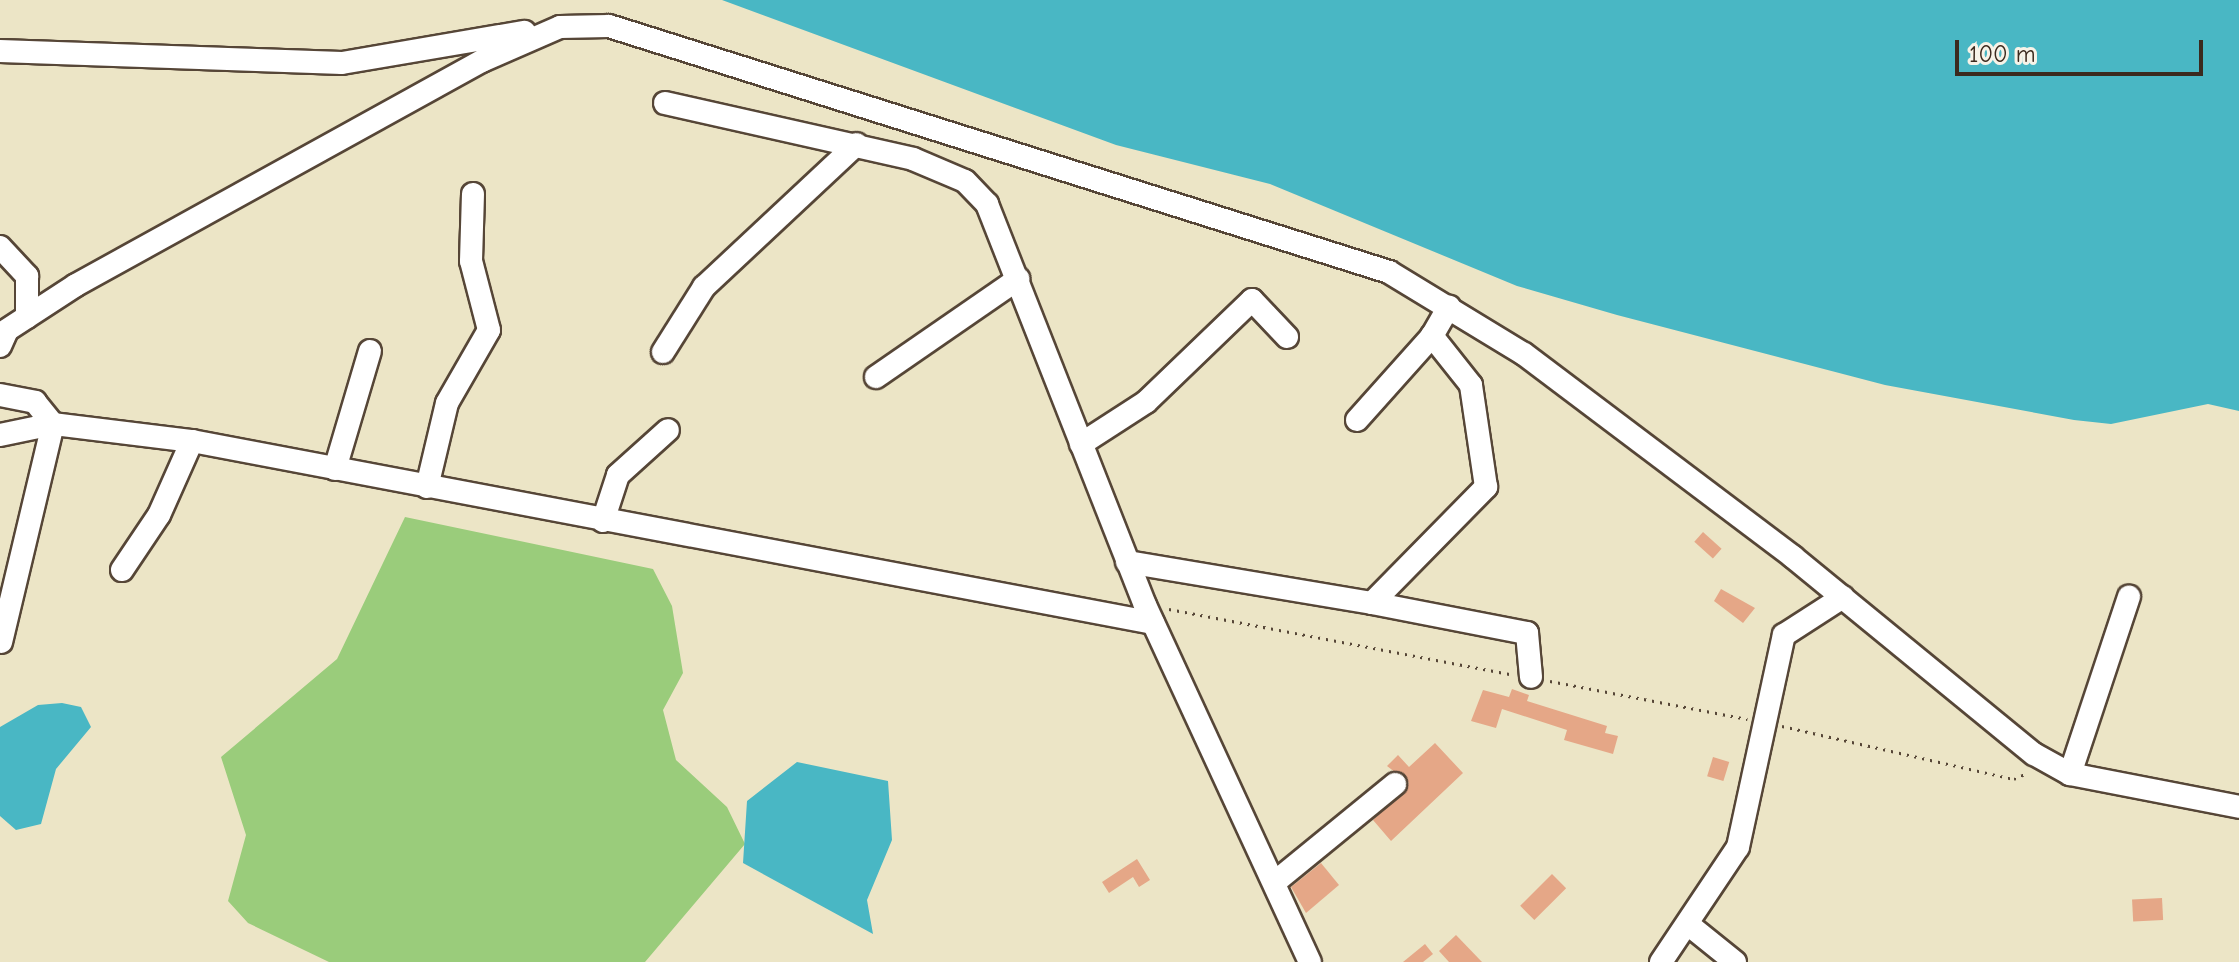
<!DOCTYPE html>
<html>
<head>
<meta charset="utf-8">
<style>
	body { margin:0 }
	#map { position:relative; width:2239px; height:962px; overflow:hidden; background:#ece5c6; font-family:"Comic Neue",sans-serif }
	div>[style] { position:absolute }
	.green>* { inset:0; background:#9acc7b }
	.water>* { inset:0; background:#49b7c4 }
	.building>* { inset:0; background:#e5a787; transform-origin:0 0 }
	.path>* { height:3px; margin-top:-1.5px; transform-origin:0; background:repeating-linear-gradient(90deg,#564637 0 2px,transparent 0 8px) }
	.roads { filter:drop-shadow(2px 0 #564637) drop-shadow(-2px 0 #564637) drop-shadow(0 2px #564637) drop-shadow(0 -2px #564637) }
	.minor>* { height:22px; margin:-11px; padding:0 11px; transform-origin:11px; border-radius:11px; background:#fff }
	span { translate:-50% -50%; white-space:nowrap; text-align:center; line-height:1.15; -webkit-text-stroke:8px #f7f3e8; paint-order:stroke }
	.scale { position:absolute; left:1955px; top:40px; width:248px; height:36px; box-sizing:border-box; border:4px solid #3b2a1e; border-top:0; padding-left:10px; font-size:24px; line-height:28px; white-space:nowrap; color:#3b2a1e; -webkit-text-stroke:6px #f7f3e8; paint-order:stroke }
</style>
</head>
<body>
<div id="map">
	<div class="green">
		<i style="clip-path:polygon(405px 517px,653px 569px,672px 606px,683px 673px,663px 710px,676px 760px,727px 807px,745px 844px,645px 962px,329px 962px,248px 923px,228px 901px,246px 835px,221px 757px,337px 659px)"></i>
	</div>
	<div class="water">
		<i style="clip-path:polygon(722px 0,2239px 0,2239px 411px,2208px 404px,2111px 424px,2074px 420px,1885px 385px,1617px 315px,1517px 286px,1270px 184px,1116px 145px)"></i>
		<i style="clip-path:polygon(62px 703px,81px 707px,91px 727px,56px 769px,41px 824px,16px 830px,0 816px,0 727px,38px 705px)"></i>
		<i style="clip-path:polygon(797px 762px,888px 781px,892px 840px,867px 900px,873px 934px,743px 863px,747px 801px)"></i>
	</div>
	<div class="building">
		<i style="left:1703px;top:532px;width:25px;height:13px;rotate:42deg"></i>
		<i style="clip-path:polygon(1721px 589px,1755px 608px,1743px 623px,1714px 601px)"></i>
		<i style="clip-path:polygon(1512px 689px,1529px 695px,1527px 701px,1607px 726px,1605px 733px,1618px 736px,1613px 754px,1564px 740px,1567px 730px,1502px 709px,1496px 728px,1471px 721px,1483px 690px,1509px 697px)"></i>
		<i style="clip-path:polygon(1435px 743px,1463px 773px,1391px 841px,1373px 820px,1409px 783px,1387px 766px,1398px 755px,1409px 767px)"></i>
		<i style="left:1713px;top:757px;width:17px;height:20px;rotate:17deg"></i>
		<i style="clip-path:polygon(1137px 859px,1150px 880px,1139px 887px,1133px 877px,1109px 893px,1102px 882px)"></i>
		<i style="clip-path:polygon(1321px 863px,1339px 885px,1306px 913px,1291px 887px)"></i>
		<i style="left:1552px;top:874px;width:20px;height:45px;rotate:45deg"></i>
		<i style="left:2162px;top:898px;width:22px;height:30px;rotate:87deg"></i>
		<i style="clip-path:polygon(1456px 935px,1482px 962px,1449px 962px,1439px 951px)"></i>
		<i style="clip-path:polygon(1425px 944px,1433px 954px,1423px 962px,1403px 962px)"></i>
	</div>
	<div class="path">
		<i style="left:1169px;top:609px;width:348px;rotate:10.8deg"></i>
		<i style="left:1550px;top:681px;width:201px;rotate:10.9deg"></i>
		<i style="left:1782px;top:726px;width:238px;rotate:12.9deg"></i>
		<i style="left:2014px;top:779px;width:14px;rotate:-25deg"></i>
	</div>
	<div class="roads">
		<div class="minor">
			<i style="left:0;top:51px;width:342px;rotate:2deg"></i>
			<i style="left:342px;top:63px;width:185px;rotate:-9.7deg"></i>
			<i style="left:665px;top:103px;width:254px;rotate:12.7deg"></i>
			<i style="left:913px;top:159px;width:56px;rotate:22.9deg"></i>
			<i style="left:965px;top:181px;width:32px;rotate:46deg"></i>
			<i style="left:987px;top:204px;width:431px;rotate:68.5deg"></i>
			<i style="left:1145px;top:605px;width:393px;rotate:65.2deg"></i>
			<i style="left:0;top:247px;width:40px;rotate:47deg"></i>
			<i style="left:27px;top:276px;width:41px;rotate:90deg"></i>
			<i style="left:0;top:346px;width:17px;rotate:-66deg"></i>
			<i style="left:7px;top:330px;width:82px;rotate:-33.1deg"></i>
			<i style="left:76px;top:285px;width:464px;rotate:-28.9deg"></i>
			<i style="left:482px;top:61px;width:85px;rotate:-23.6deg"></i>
			<i style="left:560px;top:27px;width:49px;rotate:-1.2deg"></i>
			<i style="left:609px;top:26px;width:818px;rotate:17.5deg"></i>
			<i style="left:1389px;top:272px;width:158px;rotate:31.3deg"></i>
			<i style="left:1524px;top:354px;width:337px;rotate:37deg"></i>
			<i style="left:1793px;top:557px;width:311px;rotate:39.3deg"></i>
			<i style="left:2034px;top:754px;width:41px;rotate:29.1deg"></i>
			<i style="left:2070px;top:774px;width:172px;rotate:11deg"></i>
			<i style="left:663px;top:352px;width:77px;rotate:-57.8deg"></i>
			<i style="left:704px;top:287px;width:209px;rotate:-43.1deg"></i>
			<i style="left:876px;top:377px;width:173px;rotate:-34.6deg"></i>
			<i style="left:0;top:395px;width:36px;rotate:11deg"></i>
			<i style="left:35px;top:402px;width:28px;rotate:51deg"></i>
			<i style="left:53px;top:424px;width:224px;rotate:103.4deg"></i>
			<i style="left:1357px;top:420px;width:113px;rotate:-48.2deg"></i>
			<i style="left:1432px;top:336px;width:34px;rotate:-60deg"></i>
			<i style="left:0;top:435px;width:54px;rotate:-11.7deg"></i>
			<i style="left:53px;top:424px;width:140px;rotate:7deg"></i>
			<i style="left:192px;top:441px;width:978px;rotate:10.72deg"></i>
			<i style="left:1081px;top:444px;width:77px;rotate:-32.9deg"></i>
			<i style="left:1146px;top:402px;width:147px;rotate:-43.9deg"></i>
			<i style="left:1252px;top:300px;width:51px;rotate:46.6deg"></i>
			<i style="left:335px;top:469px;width:123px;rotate:-73.5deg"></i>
			<i style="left:427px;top:487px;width:86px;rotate:-76.6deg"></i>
			<i style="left:447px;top:403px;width:84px;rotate:-60.1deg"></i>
			<i style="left:489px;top:330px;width:71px;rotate:-104.6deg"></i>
			<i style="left:471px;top:261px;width:67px;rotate:-88.3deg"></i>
			<i style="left:603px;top:521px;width:48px;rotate:-71.9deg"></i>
			<i style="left:618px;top:475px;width:67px;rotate:-42deg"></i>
			<i style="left:1127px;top:562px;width:248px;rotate:9.5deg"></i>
			<i style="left:1372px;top:603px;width:163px;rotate:-45.5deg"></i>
			<i style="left:1486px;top:487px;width:103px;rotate:-98.4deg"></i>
			<i style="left:1471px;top:385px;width:63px;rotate:-128.5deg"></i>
			<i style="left:122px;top:570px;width:66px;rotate:-56.1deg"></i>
			<i style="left:159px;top:515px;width:81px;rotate:-66deg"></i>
			<i style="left:1372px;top:603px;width:158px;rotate:11deg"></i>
			<i style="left:1527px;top:633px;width:44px;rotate:84.8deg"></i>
			<i style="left:2070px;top:774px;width:187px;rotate:-71.6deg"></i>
			<i style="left:1275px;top:882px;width:155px;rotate:-39.2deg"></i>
			<i style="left:1689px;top:925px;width:59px;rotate:38.8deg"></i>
			<i style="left:1661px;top:962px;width:138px;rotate:-56.2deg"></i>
			<i style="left:1738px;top:847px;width:217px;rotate:-77.8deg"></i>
			<i style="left:1784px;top:635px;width:70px;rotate:-32.8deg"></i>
		</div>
	</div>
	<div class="scale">100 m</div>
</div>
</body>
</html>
